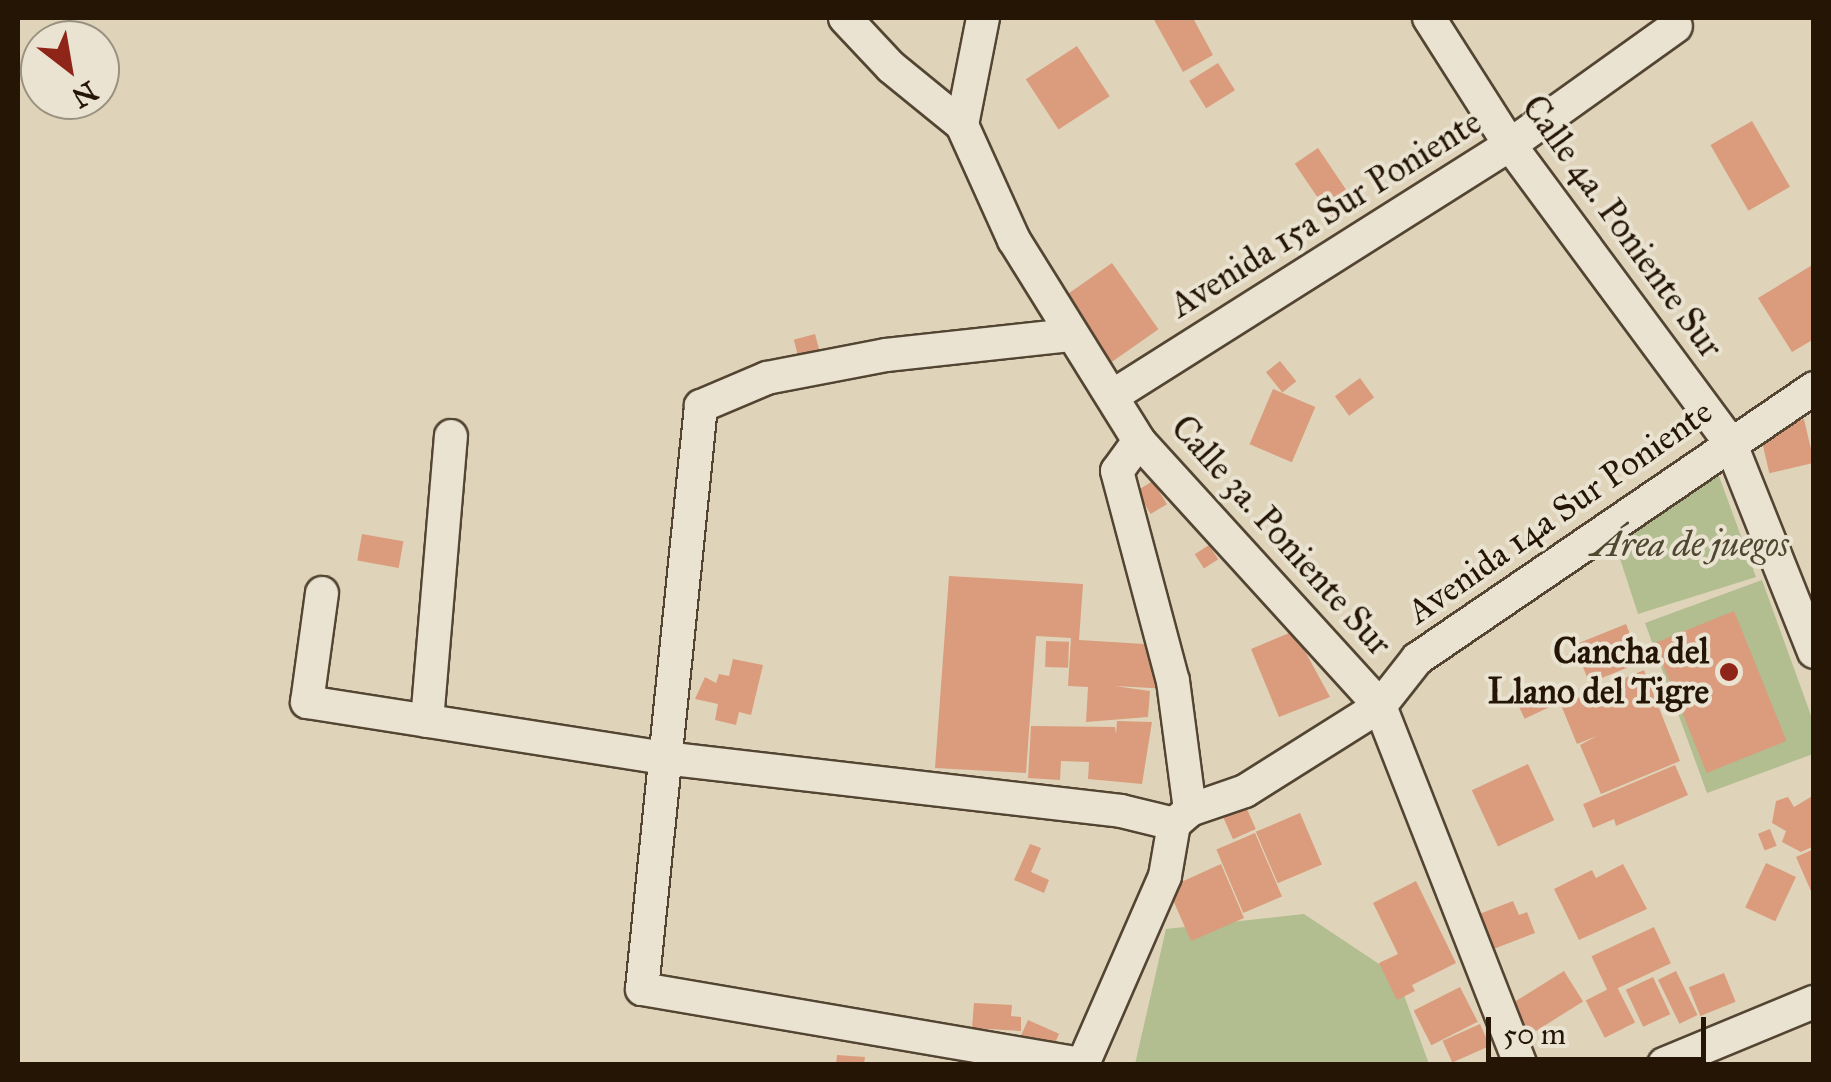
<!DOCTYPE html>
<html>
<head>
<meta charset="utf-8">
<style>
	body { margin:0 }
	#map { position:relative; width:1831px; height:1082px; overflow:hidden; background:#dfd4ba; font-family:"IM FELL Great Primer",serif }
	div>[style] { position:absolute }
	.green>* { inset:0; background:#b2bd90 }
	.building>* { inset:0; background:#da9c7d; transform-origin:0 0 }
	.roads { filter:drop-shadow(2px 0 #534532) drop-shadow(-2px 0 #534532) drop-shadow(0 2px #534532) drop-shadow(0 -2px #534532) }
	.minor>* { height:32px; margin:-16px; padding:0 16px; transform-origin:16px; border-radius:16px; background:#eae3d2 }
	.dots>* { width:28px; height:28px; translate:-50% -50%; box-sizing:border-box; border:5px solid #eae3d2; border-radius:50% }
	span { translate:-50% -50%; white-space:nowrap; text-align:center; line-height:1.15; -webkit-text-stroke:8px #eae3d2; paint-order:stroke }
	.street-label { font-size:35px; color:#241504 }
	.park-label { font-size:35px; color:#4f472e; font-style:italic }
	.poi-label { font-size:35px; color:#241504; font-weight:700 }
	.right { translate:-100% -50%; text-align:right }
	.frame { position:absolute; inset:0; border:20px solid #241504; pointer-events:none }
	.north { position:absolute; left:20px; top:20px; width:100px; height:100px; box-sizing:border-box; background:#eae3d2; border:2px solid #9b9180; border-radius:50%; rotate:149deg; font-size:28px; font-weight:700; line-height:40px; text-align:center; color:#241504 }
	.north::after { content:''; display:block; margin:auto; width:35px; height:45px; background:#8f2418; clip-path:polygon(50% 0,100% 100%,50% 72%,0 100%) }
	.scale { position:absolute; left:1486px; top:1017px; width:220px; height:45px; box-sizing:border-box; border:5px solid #241504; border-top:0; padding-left:12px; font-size:30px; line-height:35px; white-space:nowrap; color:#241504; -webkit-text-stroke:8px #eae3d2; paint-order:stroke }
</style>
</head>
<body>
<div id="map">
	<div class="green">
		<i style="clip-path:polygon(1716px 468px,1756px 577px,1638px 614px,1612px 534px)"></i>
		<i style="clip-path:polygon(1762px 580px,1813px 721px,1813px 754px,1707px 793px,1645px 623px)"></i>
		<i style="clip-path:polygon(1304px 914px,1397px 976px,1429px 1064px,1135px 1064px,1166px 929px)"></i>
	</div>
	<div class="building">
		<i style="clip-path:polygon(1153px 18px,1193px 18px,1213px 55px,1183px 72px)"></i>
		<i style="left:1077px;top:46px;width:60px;height:61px;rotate:57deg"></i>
		<i style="left:1218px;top:63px;width:32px;height:34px;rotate:58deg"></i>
		<i style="left:1752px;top:121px;width:76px;height:48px;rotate:60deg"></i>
		<i style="left:1318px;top:148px;width:69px;height:28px;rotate:56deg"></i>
		<i style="left:1112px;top:263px;width:81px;height:57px;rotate:55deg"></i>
		<i style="clip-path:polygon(1814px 264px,1814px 339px,1792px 352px,1758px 298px)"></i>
		<i style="left:815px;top:334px;width:16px;height:22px;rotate:75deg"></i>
		<i style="left:1280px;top:361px;width:26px;height:18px;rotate:51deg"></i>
		<i style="left:1360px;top:378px;width:24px;height:31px;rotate:54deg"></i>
		<i style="left:1273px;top:389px;width:46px;height:60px;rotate:23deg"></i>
		<i style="left:1804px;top:419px;width:45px;height:46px;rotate:77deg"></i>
		<i style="left:1153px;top:481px;width:27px;height:19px;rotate:59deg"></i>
		<i style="left:362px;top:534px;width:42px;height:27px;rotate:10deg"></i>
		<i style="left:1209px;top:545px;width:17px;height:17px;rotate:57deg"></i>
		<i style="clip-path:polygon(949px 576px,1083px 584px,1079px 640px,1161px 645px,1169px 689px,1115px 686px,1150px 691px,1148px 717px,1086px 722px,1088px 687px,1068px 686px,1071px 638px,1036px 636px,1026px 773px,935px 768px)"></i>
		<i style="left:1734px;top:611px;width:140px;height:86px;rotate:68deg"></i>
		<i style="left:1626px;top:624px;width:41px;height:56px;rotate:68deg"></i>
		<i style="clip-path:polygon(1294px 631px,1330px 697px,1279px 717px,1251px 649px)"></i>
		<i style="left:1046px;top:641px;width:23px;height:26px;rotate:2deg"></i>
		<i style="clip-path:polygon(733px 659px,763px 665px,751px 715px,739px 712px,736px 725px,715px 720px,718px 704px,695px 699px,705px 677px,716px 683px,719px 674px,729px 676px)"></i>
		<i style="clip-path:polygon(1644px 670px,1680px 761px,1601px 794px,1580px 745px,1597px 736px,1577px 744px,1561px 705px)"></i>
		<i style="left:1541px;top:690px;width:19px;height:27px;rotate:65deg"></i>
		<i style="clip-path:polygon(1117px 721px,1152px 722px,1142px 784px,1088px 779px,1089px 762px,1061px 761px,1060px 780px,1028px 778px,1031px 726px,1115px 727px,1116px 734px)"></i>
		<i style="left:1528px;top:764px;width:62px;height:62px;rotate:65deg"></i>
		<i style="clip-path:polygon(1675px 765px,1688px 795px,1616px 826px,1614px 819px,1593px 828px,1583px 804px)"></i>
		<i style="clip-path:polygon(1814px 795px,1814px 846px,1801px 852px,1782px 842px,1786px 831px,1772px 823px,1776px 801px,1788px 797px,1794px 807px)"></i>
		<i style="left:1242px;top:798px;width:34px;height:25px;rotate:66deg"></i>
		<i style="left:1300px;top:813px;width:56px;height:48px;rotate:67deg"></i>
		<i style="left:1770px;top:829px;width:18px;height:13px;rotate:68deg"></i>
		<i style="left:1255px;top:833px;width:69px;height:42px;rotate:67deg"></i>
		<i style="clip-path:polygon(1030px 844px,1041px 848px,1031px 872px,1049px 880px,1044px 893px,1014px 880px)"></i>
		<i style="clip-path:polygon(1814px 849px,1814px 898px,1796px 857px)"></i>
		<i style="left:1766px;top:863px;width:33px;height:49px;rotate:25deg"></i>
		<i style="clip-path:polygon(1221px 864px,1244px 918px,1191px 941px,1173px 900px,1179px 883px)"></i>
		<i style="clip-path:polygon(1623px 864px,1647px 909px,1579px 940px,1554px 889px,1592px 870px,1596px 878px)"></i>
		<i style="clip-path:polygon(1416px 881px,1456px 963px,1412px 985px,1415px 991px,1397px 1000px,1379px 963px,1398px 954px,1373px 903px)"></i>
		<i style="clip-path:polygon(1513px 901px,1519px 915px,1527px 912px,1535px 933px,1483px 953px,1469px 918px)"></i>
		<i style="left:1654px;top:927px;width:40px;height:69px;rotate:65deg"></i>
		<i style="left:1564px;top:971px;width:36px;height:62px;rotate:58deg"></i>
		<i style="left:1676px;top:971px;width:49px;height:20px;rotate:64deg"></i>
		<i style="left:1724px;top:973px;width:31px;height:38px;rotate:68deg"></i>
		<i style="left:1653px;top:977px;width:41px;height:30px;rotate:65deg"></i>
		<i style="left:1616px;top:985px;width:42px;height:34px;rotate:63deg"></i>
		<i style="left:1460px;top:987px;width:39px;height:52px;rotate:63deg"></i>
		<i style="clip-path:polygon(974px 1003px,1012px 1005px,1011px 1016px,1021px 1017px,1021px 1031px,972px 1028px)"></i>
		<i style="left:1028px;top:1020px;width:34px;height:19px;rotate:24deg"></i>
		<i style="left:1480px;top:1024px;width:24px;height:41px;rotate:66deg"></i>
		<i style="clip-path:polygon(837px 1055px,865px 1057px,864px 1064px,836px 1064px)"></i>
	</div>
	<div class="roads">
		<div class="minor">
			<i style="left:845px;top:18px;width:67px;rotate:46.8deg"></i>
			<i style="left:891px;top:67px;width:92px;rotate:39.2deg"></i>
			<i style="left:983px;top:18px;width:109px;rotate:101.1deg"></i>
			<i style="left:962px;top:125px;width:126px;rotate:65.7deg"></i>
			<i style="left:1014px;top:240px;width:237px;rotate:58.1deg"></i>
			<i style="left:1139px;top:441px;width:358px;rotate:47.7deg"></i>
			<i style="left:1380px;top:706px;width:384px;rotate:68.6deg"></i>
			<i style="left:1429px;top:18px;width:151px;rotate:57.5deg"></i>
			<i style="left:1510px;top:145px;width:370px;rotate:53.5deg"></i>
			<i style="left:1730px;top:442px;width:226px;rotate:68.2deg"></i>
			<i style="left:1070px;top:335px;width:185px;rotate:173.8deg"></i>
			<i style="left:886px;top:355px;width:121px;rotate:169.1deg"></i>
			<i style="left:767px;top:378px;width:72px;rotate:157deg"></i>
			<i style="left:701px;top:406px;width:586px;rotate:95.78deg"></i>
			<i style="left:642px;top:989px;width:444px;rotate:9.7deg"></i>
			<i style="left:1114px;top:395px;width:468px;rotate:-32.3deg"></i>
			<i style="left:1510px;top:145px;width:204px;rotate:-35.6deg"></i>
			<i style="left:1139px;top:441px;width:37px;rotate:126deg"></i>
			<i style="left:1117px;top:471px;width:217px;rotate:75.1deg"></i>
			<i style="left:1173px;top:681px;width:130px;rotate:82.5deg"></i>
			<i style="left:322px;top:593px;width:110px;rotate:97.8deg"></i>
			<i style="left:307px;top:702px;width:361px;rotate:8.9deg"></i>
			<i style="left:664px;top:758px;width:460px;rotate:6.6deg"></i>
			<i style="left:1121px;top:811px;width:55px;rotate:13.8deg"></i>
			<i style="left:427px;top:721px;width:286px;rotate:-85.2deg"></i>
			<i style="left:1083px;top:1064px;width:205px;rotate:-66.4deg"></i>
			<i style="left:1165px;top:876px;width:53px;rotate:-80.2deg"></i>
			<i style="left:1174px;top:824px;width:21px;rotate:-41deg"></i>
			<i style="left:1190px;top:810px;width:58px;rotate:-19.1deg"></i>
			<i style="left:1245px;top:791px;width:160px;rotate:-32.2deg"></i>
			<i style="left:1380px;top:706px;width:60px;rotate:-51.8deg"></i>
			<i style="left:1417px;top:659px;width:481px;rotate:-34.3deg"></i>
			<i style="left:1664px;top:1064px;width:162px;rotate:-22.5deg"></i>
		</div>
	</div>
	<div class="dots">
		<i style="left:1729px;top:672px;background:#8f2418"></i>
	</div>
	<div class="street-label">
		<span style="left:1326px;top:214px;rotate:-32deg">Avenida 15a Sur Poniente</span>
		<span style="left:1622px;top:227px;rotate:54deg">Calle 4a. Poniente Sur</span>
		<span style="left:1560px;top:512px;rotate:-35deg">Avenida 14a Sur Poniente</span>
		<span style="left:1281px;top:536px;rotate:48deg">Calle 3a. Poniente Sur</span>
	</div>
	<div class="park-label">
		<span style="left:1690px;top:545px">Área de juegos</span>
	</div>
	<div class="poi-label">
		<span class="right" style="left:1709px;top:672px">Cancha del<br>Llano del Tigre</span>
	</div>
	<div class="frame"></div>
	<div class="north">N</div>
	<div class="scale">50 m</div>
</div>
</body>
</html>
